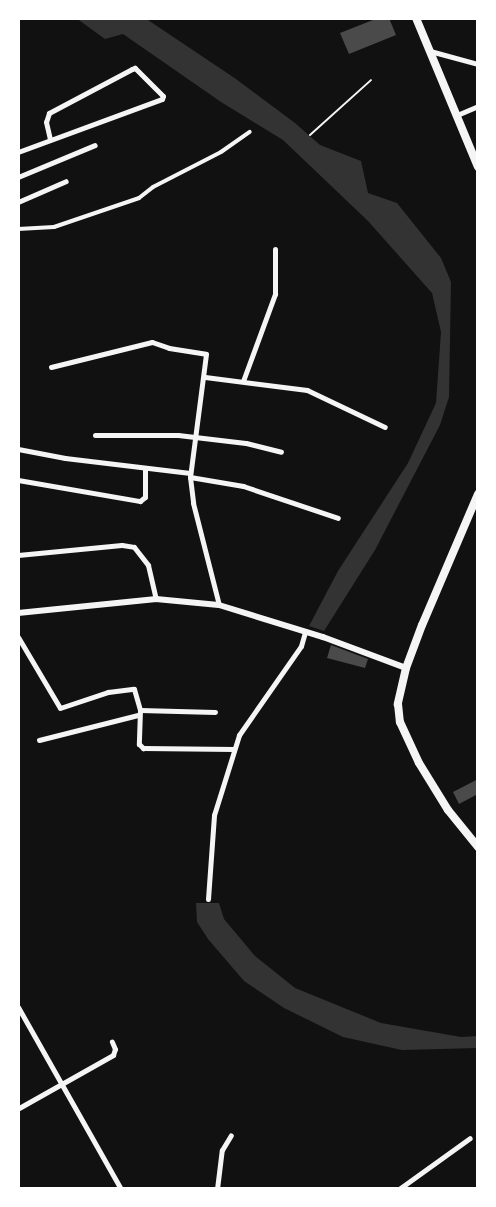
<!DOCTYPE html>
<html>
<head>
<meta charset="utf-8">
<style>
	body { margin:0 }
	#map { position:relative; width:496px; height:1207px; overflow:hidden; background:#111; font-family:"Roboto Condensed",sans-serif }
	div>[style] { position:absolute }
	.water>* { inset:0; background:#333 }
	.building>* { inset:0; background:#4a4a4a }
	.path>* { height:2px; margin:-1px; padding:0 1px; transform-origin:1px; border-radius:1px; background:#f5f5f5 }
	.pedestrian>* { height:4px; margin:-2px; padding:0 2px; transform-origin:2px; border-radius:2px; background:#f5f5f5 }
	.minor>* { height:5px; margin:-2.5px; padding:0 2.5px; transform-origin:2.5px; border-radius:2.5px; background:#f5f5f5 }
	.tertiary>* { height:6px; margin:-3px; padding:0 3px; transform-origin:3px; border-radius:3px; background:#f5f5f5 }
	.secondary>* { height:8px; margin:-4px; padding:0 4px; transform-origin:4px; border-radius:4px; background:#f5f5f5 }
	span { translate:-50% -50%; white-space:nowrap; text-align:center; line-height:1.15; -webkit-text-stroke:4.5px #fff; paint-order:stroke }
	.frame { position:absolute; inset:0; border:20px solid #fff; pointer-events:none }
</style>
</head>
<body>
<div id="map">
	<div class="water">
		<i style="clip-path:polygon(76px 18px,145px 18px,236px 79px,295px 123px,320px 145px,361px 161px,368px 193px,397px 203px,441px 258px,451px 282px,449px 397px,440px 425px,375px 550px,324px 631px,309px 626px,338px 571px,408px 463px,436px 403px,441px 332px,432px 293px,368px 221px,283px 140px,221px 102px,123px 34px,105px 39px)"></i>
		<i style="clip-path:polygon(196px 903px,219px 903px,224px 919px,255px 956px,295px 988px,381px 1023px,461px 1037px,478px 1036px,478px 1048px,402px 1050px,343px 1037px,284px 1008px,244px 981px,208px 939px,197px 922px)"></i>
	</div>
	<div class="building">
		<i style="clip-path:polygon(378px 18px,389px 18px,396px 35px,349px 54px,340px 33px)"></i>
		<i style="clip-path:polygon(331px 645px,368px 659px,365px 668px,327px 658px)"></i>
		<i style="clip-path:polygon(478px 779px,478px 794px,459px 804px,453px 792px)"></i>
	</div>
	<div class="path">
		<i style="left:310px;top:135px;width:82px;rotate:-42deg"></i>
	</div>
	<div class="pedestrian">
		<i style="left:18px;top:229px;width:36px;rotate:-3deg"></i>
		<i style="left:54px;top:227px;width:90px;rotate:-18.8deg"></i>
		<i style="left:139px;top:198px;width:18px;rotate:-38deg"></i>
		<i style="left:153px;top:187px;width:76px;rotate:-27.2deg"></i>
		<i style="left:221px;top:152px;width:35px;rotate:-35deg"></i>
	</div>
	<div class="minor">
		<i style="left:430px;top:51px;width:50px;rotate:15.2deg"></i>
		<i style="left:457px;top:115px;width:23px;rotate:-23deg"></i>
		<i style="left:18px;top:152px;width:153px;rotate:-20.2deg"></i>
		<i style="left:162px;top:99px;width:3px;rotate:-72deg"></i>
		<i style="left:163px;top:96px;width:40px;rotate:-135deg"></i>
		<i style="left:135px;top:68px;width:3px;rotate:162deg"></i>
		<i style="left:132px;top:69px;width:94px;rotate:152.1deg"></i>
		<i style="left:49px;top:113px;width:9px;rotate:108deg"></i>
		<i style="left:46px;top:122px;width:18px;rotate:77deg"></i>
		<i style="left:18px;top:177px;width:83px;rotate:-22.6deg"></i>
		<i style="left:18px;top:202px;width:52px;rotate:-23.6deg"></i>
		<i style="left:51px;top:367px;width:104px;rotate:-13.9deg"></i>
		<i style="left:152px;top:342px;width:18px;rotate:19deg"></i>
		<i style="left:169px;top:348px;width:37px;rotate:9deg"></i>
		<i style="left:206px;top:354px;width:124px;rotate:97.4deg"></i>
		<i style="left:190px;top:477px;width:26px;rotate:83deg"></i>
		<i style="left:193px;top:503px;width:105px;rotate:75.7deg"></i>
		<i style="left:205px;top:377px;width:103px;rotate:7.3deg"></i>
		<i style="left:307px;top:390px;width:86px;rotate:25.4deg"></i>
		<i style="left:243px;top:381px;width:93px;rotate:-69.8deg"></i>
		<i style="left:275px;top:294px;width:45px;rotate:-90deg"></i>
		<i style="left:95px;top:435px;width:83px"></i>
		<i style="left:178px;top:435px;width:68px;rotate:6.7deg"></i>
		<i style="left:246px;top:443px;width:36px;rotate:14deg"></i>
		<i style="left:18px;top:449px;width:48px;rotate:10.8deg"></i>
		<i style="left:65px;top:458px;width:126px;rotate:6.8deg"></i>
		<i style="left:190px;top:477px;width:54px;rotate:9.6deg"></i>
		<i style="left:243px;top:486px;width:100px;rotate:18.6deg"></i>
		<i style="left:18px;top:480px;width:124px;rotate:9.8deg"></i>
		<i style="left:140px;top:501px;width:6px;rotate:-39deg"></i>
		<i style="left:145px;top:497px;width:28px;rotate:-90deg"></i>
		<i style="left:18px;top:555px;width:104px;rotate:-5.5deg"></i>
		<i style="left:122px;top:545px;width:12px;rotate:9deg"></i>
		<i style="left:134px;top:547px;width:23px;rotate:52deg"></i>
		<i style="left:148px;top:565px;width:35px;rotate:77deg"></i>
		<i style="left:18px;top:637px;width:82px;rotate:59.4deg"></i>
		<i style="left:60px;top:708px;width:51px;rotate:-18.4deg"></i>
		<i style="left:108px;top:692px;width:26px;rotate:-7deg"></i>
		<i style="left:134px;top:689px;width:22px;rotate:74deg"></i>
		<i style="left:140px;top:710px;width:34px;rotate:92deg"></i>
		<i style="left:139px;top:744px;width:6px;rotate:45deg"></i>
		<i style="left:143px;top:748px;width:91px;rotate:0.6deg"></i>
		<i style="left:140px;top:710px;width:75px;rotate:1.5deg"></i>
		<i style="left:39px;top:740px;width:102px;rotate:-14.2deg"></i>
		<i style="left:208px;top:899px;width:84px;rotate:-85.9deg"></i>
		<i style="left:214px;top:815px;width:84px;rotate:-72.6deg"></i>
		<i style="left:239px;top:735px;width:108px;rotate:-55.1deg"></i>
		<i style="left:301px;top:646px;width:15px;rotate:-74deg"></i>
		<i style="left:18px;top:1007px;width:209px;rotate:60.5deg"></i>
		<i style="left:19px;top:1108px;width:108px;rotate:-29.4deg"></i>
		<i style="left:113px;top:1055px;width:6px;rotate:-72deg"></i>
		<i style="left:115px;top:1049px;width:8px;rotate:-113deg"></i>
		<i style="left:217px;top:1189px;width:39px;rotate:-83deg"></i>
		<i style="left:222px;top:1150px;width:17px;rotate:-59deg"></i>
		<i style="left:399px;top:1189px;width:87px;rotate:-35.7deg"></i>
	</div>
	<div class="tertiary">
		<i style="left:18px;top:613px;width:139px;rotate:-5.8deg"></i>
		<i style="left:156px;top:599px;width:63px;rotate:5.4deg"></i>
		<i style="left:219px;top:605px;width:109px;rotate:17.1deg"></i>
		<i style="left:323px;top:637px;width:89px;rotate:20.5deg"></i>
	</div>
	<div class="secondary">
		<i style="left:416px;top:18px;width:161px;rotate:67.4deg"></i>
		<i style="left:478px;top:494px;width:142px;rotate:113.1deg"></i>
		<i style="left:422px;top:625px;width:46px;rotate:110.4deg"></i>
		<i style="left:406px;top:668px;width:37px;rotate:103deg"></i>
		<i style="left:398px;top:704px;width:18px;rotate:84deg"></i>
		<i style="left:400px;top:722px;width:45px;rotate:65.1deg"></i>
		<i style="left:419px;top:763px;width:55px;rotate:58.3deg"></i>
		<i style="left:448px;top:810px;width:48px;rotate:51deg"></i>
	</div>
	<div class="frame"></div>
</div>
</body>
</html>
